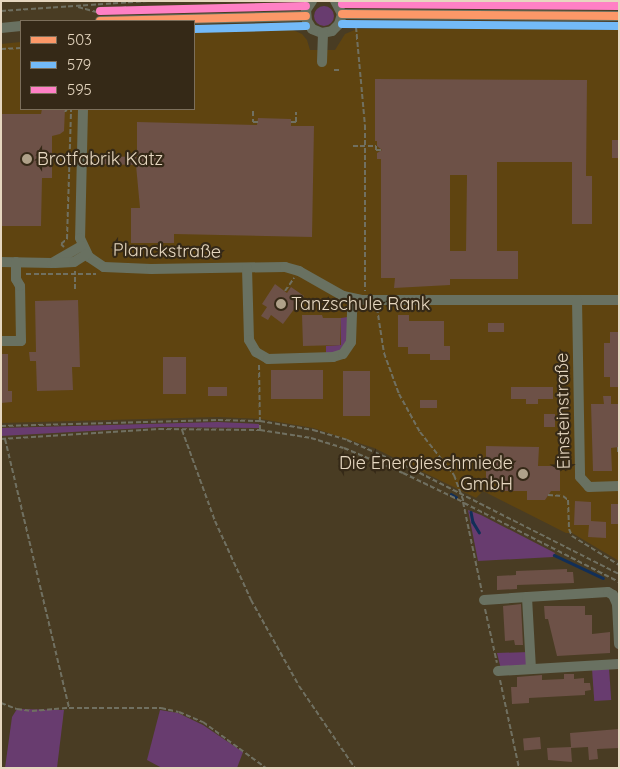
<!DOCTYPE html>
<html>
<head>
<meta charset="utf-8">
<style>
	body { margin:0 }
	#map { position:relative; width:620px; height:769px; overflow:hidden; background:#493c23; font-family:Quicksand,sans-serif }
	div>[style] { position:absolute }
	.built>* { inset:0; background:#5f4410 }
	.green>* { inset:0; background:#683c6f; transform-origin:0 0 }
	.round { border-radius:50% }
	.stream>* { height:2.5px; margin:-1.25px; padding:0 1.25px; transform-origin:1.25px; border-radius:1.25px; background:#122f58 }
	.building>* { inset:0; background:#6d5147; transform-origin:0 0 }
	.path>* { height:2px; margin-top:-1px; transform-origin:0; background:repeating-linear-gradient(90deg,#707061 0 5px,transparent 0 7.5px) }
	.minor>* { height:10px; margin:-5px; padding:0 5px; transform-origin:5px; border-radius:5px; background:#697161 }
	.bus-1>* { height:8px; margin:-4px; padding:0 4px; transform-origin:4px; border-radius:4px; background:#fc9868 }
	.bus-2>* { height:8px; margin:-4px; padding:0 4px; transform-origin:4px; border-radius:4px; background:#73baf8 }
	.bus-3>* { height:8px; margin:-4px; padding:0 4px; transform-origin:4px; border-radius:4px; background:#ff80c5 }
	.dots>* { width:14px; height:14px; translate:-50% -50%; box-sizing:border-box; border:2px solid #352917; border-radius:50% }
	span { translate:-50% -50%; white-space:nowrap; text-align:center; line-height:1.15; -webkit-text-stroke:4.5px #352917; paint-order:stroke }
	.poi-label { font-size:18px; color:#e6d7c0 }
	.left { translate:0 -50%; text-align:left }
	.right { translate:-100% -50%; text-align:right }
	.street-label { font-size:18px; color:#e6d7c0 }
	.frame { position:absolute; inset:0; border:2px solid #e6d7c0; pointer-events:none }
	.legend { position:absolute; left:20px; top:20px; width:175px; height:90px; box-sizing:border-box; background:#352917; border:1px solid #7c6f5b; margin:0; padding:6px 9px; list-style:none; font-size:15px; color:#e6d7c0 }
	.legend li { display:flex; align-items:center; gap:10px; height:25px }
	.legend b { width:25px; border:1px solid #7c6f5b }
</style>
</head>
<body>
<div id="map">
	<div class="built">
		<i style="clip-path:polygon(570px 1px,619px 1px,619px 6px,578px 5px)"></i>
		<i style="clip-path:polygon(282px 25px,302px 34px,307px 40px,310px 50px,335px 50px,345px 34px,357px 29px,619px 29px,619px 561px,572px 533px,566px 533px,483px 491px,476px 498px,374px 448px,313px 428px,261px 419px,218px 417px,1px 423px,1px 44px,21px 42px,21px 109px,194px 109px,194px 27px)"></i>
	</div>
	<div class="green">
		<i class="round" style="left:314px;top:6px;width:20px;height:20px"></i>
		<i style="clip-path:polygon(348px 317px,349px 339px,341px 351px,326px 354px,326px 346px,341px 345px,341px 318px)"></i>
		<i style="clip-path:polygon(218px 422px,259px 424px,259px 428px,161px 427px,1px 436px,1px 428px)"></i>
		<i style="clip-path:polygon(468px 510px,481px 515px,555px 553px,553px 557px,478px 561px)"></i>
		<i style="clip-path:polygon(529px 652px,530px 667px,501px 669px,497px 653px)"></i>
		<i style="left:609px;top:668px;width:32px;height:17px;rotate:86deg"></i>
		<i style="clip-path:polygon(17px 709px,64px 710px,57px 768px,5px 768px,12px 717px)"></i>
		<i style="clip-path:polygon(160px 710px,178px 713px,203px 725px,243px 752px,237px 768px,162px 768px,147px 760px)"></i>
	</div>
	<div class="stream">
		<i style="left:451px;top:494px;width:6px;rotate:31deg"></i>
		<i style="left:471px;top:512px;width:10px;rotate:79deg"></i>
		<i style="left:473px;top:522px;width:12px;rotate:59deg"></i>
		<i style="left:554px;top:555px;width:54px;rotate:25.1deg"></i>
	</div>
	<div class="building">
		<i style="clip-path:polygon(evenodd,375px 79px,587px 80px,586px 176px,592px 176px,592px 224px,572px 224px,572px 162px,497px 162px,497px 251px,518px 251px,518px 279px,450px 279px,450px 285px,394px 288px,395px 278px,381px 278px,381px 159px,377px 159px,377px 153px,382px 150px,377px 146px,377px 141px,375px 141px,375px 79px,450px 175px,467px 175px,466px 251px,450px 251px,450px 175px)"></i>
		<i style="clip-path:polygon(42px 109px,65px 109px,64px 131px,60px 134px,52px 136px,52px 178px,42px 178px,41px 226px,1px 226px,1px 114px,41px 114px)"></i>
		<i style="clip-path:polygon(258px 118px,291px 119px,291px 126px,314px 126px,312px 237px,174px 234px,174px 243px,131px 243px,131px 208px,140px 208px,136px 165px,100px 164px,100px 156px,137px 157px,137px 122px,257px 125px)"></i>
		<i style="left:612px;top:140px;width:7px;height:18px"></i>
		<i style="clip-path:polygon(275px 284px,287px 293px,291px 287px,304px 296px,283px 324px,271px 315px,268px 320px,261px 316px,267px 307px,262px 304px)"></i>
		<i style="clip-path:polygon(78px 300px,80px 367px,72px 367px,73px 390px,37px 391px,36px 361px,30px 361px,29px 352px,36px 352px,35px 301px)"></i>
		<i style="clip-path:polygon(302px 315px,322px 315px,323px 318px,341px 318px,340px 345px,303px 346px)"></i>
		<i style="clip-path:polygon(398px 315px,409px 315px,409px 321px,444px 321px,444px 346px,450px 346px,450px 360px,430px 360px,430px 354px,408px 354px,408px 347px,398px 347px)"></i>
		<i style="left:488px;top:323px;width:16px;height:9px"></i>
		<i style="clip-path:polygon(610px 332px,619px 332px,619px 387px,610px 387px,610px 377px,604px 377px,604px 343px,610px 343px)"></i>
		<i style="clip-path:polygon(1px 354px,8px 354px,8px 391px,12px 391px,12px 402px,1px 403px)"></i>
		<i style="left:163px;top:357px;width:23px;height:37px"></i>
		<i style="left:323px;top:370px;width:29px;height:52px;rotate:90deg"></i>
		<i style="left:343px;top:371px;width:27px;height:45px"></i>
		<i style="left:208px;top:387px;width:19px;height:9px"></i>
		<i style="clip-path:polygon(511px 387px,553px 387px,553px 399px,538px 399px,538px 404px,526px 404px,526px 399px,511px 399px)"></i>
		<i style="clip-path:polygon(603px 396px,611px 396px,611px 404px,619px 404px,619px 447px,611px 448px,612px 471px,593px 471px,591px 404px,604px 404px)"></i>
		<i style="left:420px;top:400px;width:17px;height:8px"></i>
		<i style="left:544px;top:414px;width:11px;height:13px"></i>
		<i style="clip-path:polygon(486px 446px,539px 447px,538px 466px,560px 466px,560px 491px,551px 491px,545px 500px,527px 500px,527px 491px,503px 491px,503px 483px,486px 482px)"></i>
		<i style="clip-path:polygon(575px 501px,591px 502px,591px 521px,606px 522px,606px 538px,588px 537px,589px 525px,574px 525px)"></i>
		<i style="left:611px;top:504px;width:8px;height:20px"></i>
		<i style="clip-path:polygon(567px 569px,567px 572px,573px 572px,574px 583px,517px 585px,517px 589px,497px 590px,497px 576px,516px 575px,516px 571px)"></i>
		<i style="clip-path:polygon(521px 604px,523px 645px,515px 645px,514px 640px,505px 641px,503px 606px)"></i>
		<i style="clip-path:polygon(544px 606px,585px 606px,585px 615px,592px 615px,592px 634px,610px 632px,610px 653px,557px 656px,548px 619px,545px 619px)"></i>
		<i style="clip-path:polygon(564px 674px,574px 674px,574px 679px,584px 678px,584px 683px,590px 683px,591px 690px,585px 691px,585px 695px,529px 698px,529px 703px,512px 704px,511px 687px,517px 687px,517px 677px,542px 675px,542px 680px,564px 679px)"></i>
		<i style="clip-path:polygon(619px 729px,619px 748px,597px 749px,598px 759px,589px 760px,588px 747px,571px 748px,572px 762px,548px 760px,547px 748px,571px 747px,570px 733px)"></i>
		<i style="left:540px;top:737px;width:12px;height:17px;rotate:85deg"></i>
	</div>
	<div class="path">
		<i style="left:78px;top:7px;width:20px;rotate:15deg"></i>
		<i style="left:114px;top:10px;width:13px;rotate:-13deg"></i>
		<i style="left:1px;top:11px;width:147px;rotate:-3.9deg"></i>
		<i style="left:356px;top:27px;width:98px;rotate:84.8deg"></i>
		<i style="left:365px;top:125px;width:166px;rotate:90deg"></i>
		<i style="left:1px;top:49px;width:20px;rotate:-3deg"></i>
		<i style="left:334px;top:70px;width:6px"></i>
		<i style="left:253px;top:111px;width:11px;rotate:90deg"></i>
		<i style="left:253px;top:122px;width:5px"></i>
		<i style="left:65px;top:112px;width:4px;rotate:-56deg"></i>
		<i style="left:291px;top:122px;width:5px"></i>
		<i style="left:296px;top:122px;width:10px;rotate:-90deg"></i>
		<i style="left:353px;top:146px;width:23px"></i>
		<i style="left:376px;top:146px;width:4px;rotate:90deg"></i>
		<i style="left:376px;top:150px;width:5px"></i>
		<i style="left:64px;top:247px;width:4px;rotate:-135deg"></i>
		<i style="left:61px;top:244px;width:8px;rotate:-40deg"></i>
		<i style="left:67px;top:239px;width:130px;rotate:-88.2deg"></i>
		<i style="left:26px;top:274px;width:70px"></i>
		<i style="left:75px;top:289px;width:18px;rotate:-90deg"></i>
		<i style="left:285px;top:291px;width:16px;rotate:-55deg"></i>
		<i style="left:377px;top:308px;width:46px;rotate:81.2deg"></i>
		<i style="left:384px;top:353px;width:44px;rotate:69.9deg"></i>
		<i style="left:399px;top:394px;width:43px;rotate:61.1deg"></i>
		<i style="left:420px;top:432px;width:55px;rotate:51.7deg"></i>
		<i style="left:454px;top:475px;width:30px;rotate:70deg"></i>
		<i style="left:464px;top:503px;width:174px;rotate:27deg"></i>
		<i style="left:259px;top:365px;width:65px;rotate:89.1deg"></i>
		<i style="left:1px;top:426px;width:217px;rotate:-1.6deg"></i>
		<i style="left:218px;top:420px;width:42px;rotate:1.4deg"></i>
		<i style="left:260px;top:421px;width:54px;rotate:9.6deg"></i>
		<i style="left:313px;top:430px;width:35px;rotate:16deg"></i>
		<i style="left:347px;top:440px;width:64px;rotate:23.8deg"></i>
		<i style="left:406px;top:466px;width:239px;rotate:26.9deg"></i>
		<i style="left:182px;top:430px;width:97px;rotate:70.1deg"></i>
		<i style="left:215px;top:521px;width:87px;rotate:65.5deg"></i>
		<i style="left:251px;top:600px;width:98px;rotate:60.8deg"></i>
		<i style="left:299px;top:686px;width:99px;rotate:55.7deg"></i>
		<i style="left:1px;top:439px;width:158px;rotate:-3.6deg"></i>
		<i style="left:159px;top:429px;width:101px;rotate:0.6deg"></i>
		<i style="left:260px;top:430px;width:52px;rotate:8.9deg"></i>
		<i style="left:311px;top:438px;width:34px;rotate:17deg"></i>
		<i style="left:344px;top:448px;width:64px;rotate:23deg"></i>
		<i style="left:403px;top:473px;width:67px;rotate:25.8deg"></i>
		<i style="left:463px;top:502px;width:92px;rotate:78.1deg"></i>
		<i style="left:5px;top:439px;width:277px;rotate:76.6deg"></i>
		<i style="left:618px;top:447px;width:8px;rotate:90deg"></i>
		<i style="left:548px;top:495px;width:15px;rotate:4deg"></i>
		<i style="left:563px;top:496px;width:6px;rotate:39deg"></i>
		<i style="left:568px;top:500px;width:29px;rotate:88deg"></i>
		<i style="left:569px;top:529px;width:8px;rotate:67deg"></i>
		<i style="left:572px;top:536px;width:55px;rotate:31.7deg"></i>
		<i style="left:485px;top:609px;width:55px;rotate:77.5deg"></i>
		<i style="left:500px;top:680px;width:90px;rotate:77.8deg"></i>
		<i style="left:1px;top:703px;width:17px;rotate:21deg"></i>
		<i style="left:17px;top:709px;width:15px;rotate:8deg"></i>
		<i style="left:32px;top:711px;width:37px;rotate:-5deg"></i>
		<i style="left:69px;top:708px;width:92px"></i>
		<i style="left:161px;top:708px;width:18px;rotate:13deg"></i>
		<i style="left:179px;top:712px;width:26px;rotate:23deg"></i>
		<i style="left:203px;top:722px;width:78px;rotate:36.1deg"></i>
	</div>
	<div class="minor">
		<i style="left:312px;top:1px;width:11px;rotate:124deg"></i>
		<i style="left:306px;top:10px;width:11px;rotate:85deg"></i>
		<i style="left:307px;top:21px;width:9px;rotate:58deg"></i>
		<i style="left:312px;top:29px;width:11px;rotate:22deg"></i>
		<i style="left:322px;top:33px;width:10px;rotate:-11deg"></i>
		<i style="left:332px;top:31px;width:10px;rotate:-45deg"></i>
		<i style="left:339px;top:24px;width:10px;rotate:-73deg"></i>
		<i style="left:342px;top:14px;width:15px;rotate:-118deg"></i>
		<i style="left:342px;top:14px;width:277px;rotate:0.4deg"></i>
		<i style="left:100px;top:21px;width:206px;rotate:-1.4deg"></i>
		<i style="left:1px;top:28px;width:20px;rotate:-6deg"></i>
		<i style="left:322px;top:62px;width:29px;rotate:-88deg"></i>
		<i style="left:83px;top:109px;width:129px;rotate:91.3deg"></i>
		<i style="left:80px;top:238px;width:21px;rotate:65deg"></i>
		<i style="left:89px;top:257px;width:18px;rotate:34deg"></i>
		<i style="left:104px;top:267px;width:47px;rotate:2.4deg"></i>
		<i style="left:151px;top:269px;width:134px;rotate:-0.9deg"></i>
		<i style="left:285px;top:267px;width:15px;rotate:16deg"></i>
		<i style="left:299px;top:271px;width:51px;rotate:29.6deg"></i>
		<i style="left:343px;top:296px;width:19px;rotate:12deg"></i>
		<i style="left:362px;top:300px;width:257px"></i>
		<i style="left:1px;top:262px;width:51px;rotate:1.1deg"></i>
		<i style="left:52px;top:263px;width:34px;rotate:-30deg"></i>
		<i style="left:55px;top:263px;width:19px;rotate:-3deg"></i>
		<i style="left:74px;top:262px;width:15px;rotate:-32deg"></i>
		<i style="left:247px;top:268px;width:72px;rotate:88.4deg"></i>
		<i style="left:249px;top:340px;width:14px;rotate:60deg"></i>
		<i style="left:256px;top:352px;width:14px;rotate:30deg"></i>
		<i style="left:268px;top:359px;width:65px;rotate:-1.8deg"></i>
		<i style="left:333px;top:357px;width:10px;rotate:-17deg"></i>
		<i style="left:343px;top:354px;width:14px;rotate:-56deg"></i>
		<i style="left:351px;top:342px;width:30px;rotate:-88deg"></i>
		<i style="left:352px;top:312px;width:13px;rotate:-72deg"></i>
		<i style="left:577px;top:300px;width:177px;rotate:89deg"></i>
		<i style="left:580px;top:477px;width:13px;rotate:48deg"></i>
		<i style="left:589px;top:487px;width:30px;rotate:-2deg"></i>
		<i style="left:1px;top:341px;width:20px"></i>
		<i style="left:21px;top:341px;width:55px;rotate:-91deg"></i>
		<i style="left:20px;top:286px;width:8px;rotate:-120deg"></i>
		<i style="left:16px;top:279px;width:17px;rotate:-90deg"></i>
		<i style="left:484px;top:600px;width:43px;rotate:-4deg"></i>
		<i style="left:531px;top:669px;width:72px;rotate:-93.2deg"></i>
		<i style="left:527px;top:597px;width:81px;rotate:-3.5deg"></i>
		<i style="left:608px;top:592px;width:6px;rotate:31deg"></i>
		<i style="left:613px;top:595px;width:10px;rotate:66deg"></i>
		<i style="left:617px;top:604px;width:40px;rotate:87.1deg"></i>
		<i style="left:498px;top:671px;width:121px;rotate:-3.3deg"></i>
	</div>
	<div class="bus-1">
		<i style="left:342px;top:14px;width:277px;rotate:0.4deg"></i>
		<i style="left:100px;top:21px;width:206px;rotate:-1.4deg"></i>
	</div>
	<div class="bus-2">
		<i style="left:342px;top:24px;width:277px;rotate:0.4deg"></i>
		<i style="left:194px;top:29px;width:112px;rotate:-1.5deg"></i>
	</div>
	<div class="bus-3">
		<i style="left:342px;top:4px;width:277px;rotate:0.4deg"></i>
		<i style="left:100px;top:11px;width:206px;rotate:-1.4deg"></i>
	</div>
	<div class="dots">
		<i style="left:27px;top:159px;background:#afa189"></i>
		<i style="left:281px;top:304px;background:#afa189"></i>
		<i style="left:523px;top:474px;background:#afa189"></i>
	</div>
	<div class="poi-label">
		<span class="left" style="left:37px;top:159px">Brotfabrik Katz</span>
		<span class="left" style="left:291px;top:304px">Tanzschule Rank</span>
		<span class="right" style="left:513px;top:474px">Die Energieschmiede<br>GmbH</span>
	</div>
	<div class="street-label">
		<span style="left:167px;top:251px;rotate:1deg">Planckstraße</span>
		<span style="left:563px;top:411px;rotate:-91deg">Einsteinstraße</span>
	</div>
	<div class="frame"></div>
	<ul class="legend">
	<li><b style="height:6px;background:#fc9868"></b>503</li>
	<li><b style="height:6px;background:#73baf8"></b>579</li>
	<li><b style="height:6px;background:#ff80c5"></b>595</li>
	</ul>
</div>
</body>
</html>
